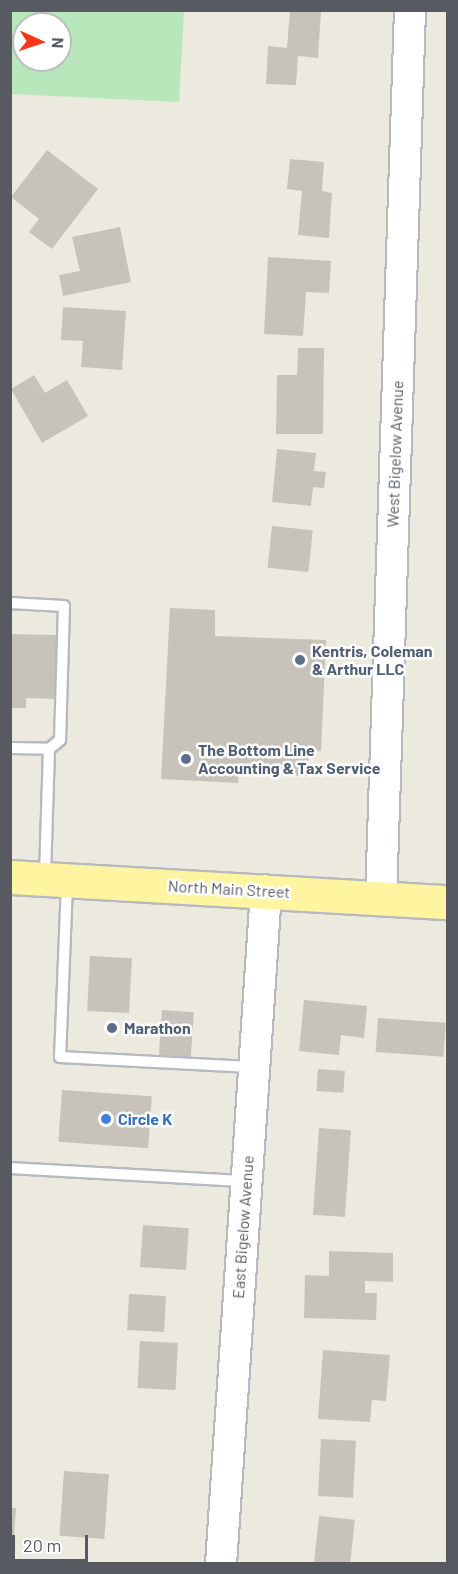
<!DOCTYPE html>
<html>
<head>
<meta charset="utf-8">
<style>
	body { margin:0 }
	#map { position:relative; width:458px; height:1574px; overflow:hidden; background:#eceade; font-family:Barlow,sans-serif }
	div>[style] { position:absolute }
	.green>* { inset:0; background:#b7e7ba }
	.building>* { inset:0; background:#c7c3bb; transform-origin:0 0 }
	.roads { filter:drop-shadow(2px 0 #b6b9bf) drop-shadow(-2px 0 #b6b9bf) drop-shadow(0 2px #b6b9bf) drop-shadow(0 -2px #b6b9bf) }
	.service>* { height:10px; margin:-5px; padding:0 5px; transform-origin:5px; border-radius:5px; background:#fff }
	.secondary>* { height:30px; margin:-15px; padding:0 15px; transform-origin:15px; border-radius:15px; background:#fff }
	.primary>* { height:33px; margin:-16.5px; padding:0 16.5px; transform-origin:16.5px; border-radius:16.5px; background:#fff5a0 }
	.dots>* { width:16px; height:16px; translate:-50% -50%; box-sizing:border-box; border:3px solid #fff; border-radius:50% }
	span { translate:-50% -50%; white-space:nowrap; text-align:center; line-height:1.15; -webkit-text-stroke:5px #fff; paint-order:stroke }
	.street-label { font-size:16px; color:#575b61 }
	.service-label { font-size:16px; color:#4e5e75; font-weight:700 }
	.left { translate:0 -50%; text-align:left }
	.shop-label { font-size:16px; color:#366cbe; font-weight:700 }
	.frame { position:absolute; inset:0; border:12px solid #575b61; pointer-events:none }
	.north { position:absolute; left:12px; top:12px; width:60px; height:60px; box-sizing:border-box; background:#fff; border:2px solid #bcbdc0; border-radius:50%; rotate:93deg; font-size:16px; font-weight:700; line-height:24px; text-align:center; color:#575b61 }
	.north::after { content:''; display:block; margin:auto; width:21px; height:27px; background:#f6371a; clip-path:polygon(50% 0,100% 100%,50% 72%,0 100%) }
	.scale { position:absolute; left:12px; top:1535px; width:76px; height:27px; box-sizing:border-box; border:3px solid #575b61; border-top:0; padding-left:8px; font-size:18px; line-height:21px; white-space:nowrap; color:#575b61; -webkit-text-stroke:4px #fff; paint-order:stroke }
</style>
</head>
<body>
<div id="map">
	<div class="green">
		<i style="clip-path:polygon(evenodd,11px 10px,184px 11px,179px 102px,11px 94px,11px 10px,24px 24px,60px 24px,60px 60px,24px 60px,24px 24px)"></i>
	</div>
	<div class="building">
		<i style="clip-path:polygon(290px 10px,321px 10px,318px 58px,298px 56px,296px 85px,266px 84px,268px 46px,287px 48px)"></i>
		<i style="clip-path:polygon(47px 150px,98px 189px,52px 249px,29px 232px,39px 219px,11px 197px)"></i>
		<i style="clip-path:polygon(290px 159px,324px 162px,322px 191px,332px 193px,329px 238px,298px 235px,302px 191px,287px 189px)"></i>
		<i style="clip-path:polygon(120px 227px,131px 282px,63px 296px,59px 275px,80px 271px,72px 237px)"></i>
		<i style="clip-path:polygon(268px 257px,331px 261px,329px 293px,306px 292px,303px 336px,264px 334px)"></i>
		<i style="clip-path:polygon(63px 307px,126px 311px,122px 370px,81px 367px,83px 341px,61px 340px)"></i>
		<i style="clip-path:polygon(298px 348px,324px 348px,323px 434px,276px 434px,277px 375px,297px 375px)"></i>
		<i style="clip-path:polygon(34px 375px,45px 393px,67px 380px,88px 416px,42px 443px,11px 389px)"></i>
		<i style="clip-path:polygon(277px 449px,316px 453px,314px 471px,326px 472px,324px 488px,313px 487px,311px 506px,272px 502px)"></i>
		<i style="left:272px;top:526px;width:41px;height:42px;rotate:6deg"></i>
		<i style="clip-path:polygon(170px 608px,215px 610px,215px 636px,326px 640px,321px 751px,309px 750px,307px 776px,239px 773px,238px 783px,161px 779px)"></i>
		<i style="clip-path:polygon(10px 634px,57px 635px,55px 699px,26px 698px,26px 708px,10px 708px)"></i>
		<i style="left:90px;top:956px;width:42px;height:55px;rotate:3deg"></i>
		<i style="clip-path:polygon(304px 1000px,367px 1006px,364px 1038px,341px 1035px,339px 1055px,299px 1051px)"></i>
		<i style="left:162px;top:1010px;width:32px;height:45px;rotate:4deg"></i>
		<i style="left:378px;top:1018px;width:68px;height:34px;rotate:4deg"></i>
		<i style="left:318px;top:1069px;width:27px;height:22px;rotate:4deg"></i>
		<i style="left:62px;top:1090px;width:90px;height:52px;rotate:4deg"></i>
		<i style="left:319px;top:1128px;width:32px;height:87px;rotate:4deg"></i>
		<i style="left:143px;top:1225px;width:46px;height:42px;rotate:4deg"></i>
		<i style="clip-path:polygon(329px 1251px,393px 1253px,393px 1282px,365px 1281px,365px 1293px,377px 1293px,376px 1320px,304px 1318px,305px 1275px,329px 1276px)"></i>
		<i style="left:129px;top:1294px;width:37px;height:36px;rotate:3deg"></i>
		<i style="left:140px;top:1341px;width:38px;height:47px;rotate:3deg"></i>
		<i style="clip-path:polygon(323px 1350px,390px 1355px,386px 1401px,372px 1400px,370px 1422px,318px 1419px)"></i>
		<i style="left:321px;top:1439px;width:35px;height:57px;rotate:3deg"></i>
		<i style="left:64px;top:1471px;width:45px;height:65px;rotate:4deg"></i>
		<i style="clip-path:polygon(10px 1508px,16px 1508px,12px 1564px,10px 1564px)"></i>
		<i style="left:319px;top:1516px;width:36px;height:48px;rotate:6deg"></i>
	</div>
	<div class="roads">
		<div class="service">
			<i style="left:10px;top:603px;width:54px;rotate:3.2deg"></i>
			<i style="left:64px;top:606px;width:134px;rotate:91.7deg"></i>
			<i style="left:60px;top:740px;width:14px;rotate:141deg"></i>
			<i style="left:49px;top:749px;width:127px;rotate:91.8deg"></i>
			<i style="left:10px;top:748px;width:39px;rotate:1deg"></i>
			<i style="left:67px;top:884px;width:173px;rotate:92.3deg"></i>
			<i style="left:60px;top:1057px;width:191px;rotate:3deg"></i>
			<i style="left:10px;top:1168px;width:236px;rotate:3.2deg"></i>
		</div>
		<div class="secondary">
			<i style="left:381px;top:898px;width:888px;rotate:-88.13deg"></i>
			<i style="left:221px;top:1564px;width:675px;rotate:-86.17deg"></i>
		</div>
		<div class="primary">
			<i style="left:10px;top:877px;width:439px;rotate:3.3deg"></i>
		</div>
	</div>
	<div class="dots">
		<i style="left:300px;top:660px;background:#5c6f8a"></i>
		<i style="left:186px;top:759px;background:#5c6f8a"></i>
		<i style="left:112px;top:1028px;background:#5c6f8a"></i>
		<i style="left:106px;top:1119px;background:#3f7fe0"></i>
	</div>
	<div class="street-label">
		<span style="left:395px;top:454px;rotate:-88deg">West Bigelow Avenue</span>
		<span style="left:229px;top:889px;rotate:3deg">North Main Street</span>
		<span style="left:243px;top:1227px;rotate:-86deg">East Bigelow Avenue</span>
	</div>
	<div class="service-label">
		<span class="left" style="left:312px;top:660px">Kentris, Coleman<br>&amp; Arthur LLC</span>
		<span class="left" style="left:198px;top:759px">The Bottom Line<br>Accounting &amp; Tax Service</span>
		<span class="left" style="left:124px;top:1028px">Marathon</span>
	</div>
	<div class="shop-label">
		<span class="left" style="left:118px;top:1119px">Circle K</span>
	</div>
	<div class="frame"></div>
	<div class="north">N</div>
	<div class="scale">20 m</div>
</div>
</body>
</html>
